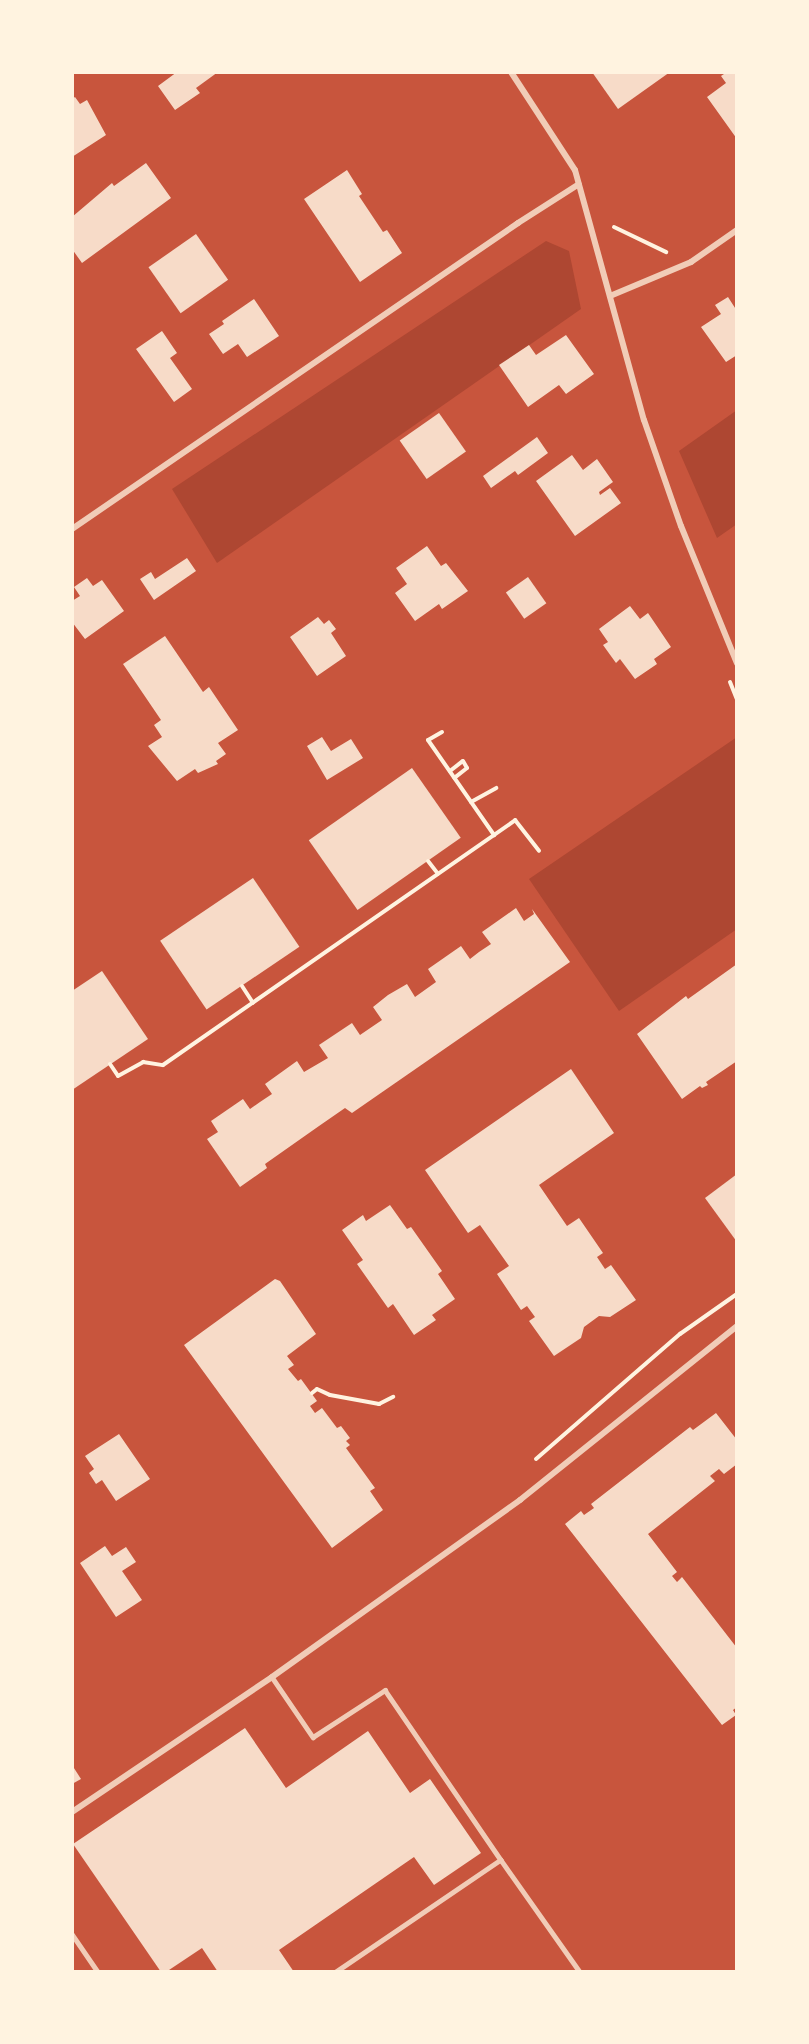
<!DOCTYPE html>
<html>
<head>
<meta charset="utf-8">
<style>
	body { margin:0 }
	#map { position:relative; width:809px; height:2044px; overflow:hidden; background:#c8553d; font-family:"Fira Sans",sans-serif }
	div>[style] { position:absolute }
	.green>* { inset:0; background:#ae4732 }
	.building>* { inset:0; background:#f7dbc8; transform-origin:0 0 }
	.path>* { height:4px; margin:-2px; padding:0 2px; transform-origin:2px; border-radius:2px; background:#fff3e0 }
	.service>* { height:4.5px; margin:-2.25px; padding:0 2.25px; transform-origin:2.25px; border-radius:2.25px; background:#f1ccb7 }
	.minor>* { height:6px; margin:-3px; padding:0 3px; transform-origin:3px; border-radius:3px; background:#f1ccb7 }
	span { translate:-50% -50%; white-space:nowrap; text-align:center; line-height:1.15; -webkit-text-stroke:4.5px #fff3e0; paint-order:stroke }
	.frame { position:absolute; inset:0; border:74px solid #fff3e0; pointer-events:none }
</style>
</head>
<body>
<div id="map">
	<div class="green">
		<i style="clip-path:polygon(546px 241px,569px 251px,581px 309px,217px 563px,172px 489px)"></i>
		<i style="clip-path:polygon(737px 410px,737px 524px,717px 538px,679px 451px)"></i>
		<i style="clip-path:polygon(737px 737px,737px 929px,619px 1011px,529px 879px)"></i>
	</div>
	<div class="building">
		<i style="clip-path:polygon(177px 72px,218px 72px,196px 88px,200px 93px,175px 110px,158px 86px)"></i>
		<i style="clip-path:polygon(592px 72px,670px 72px,618px 109px)"></i>
		<i style="clip-path:polygon(727px 72px,735px 72px,737px 75px,737px 139px,707px 97px,726px 83px,721px 76px)"></i>
		<i style="clip-path:polygon(75px 97px,80px 104px,87px 100px,106px 135px,72px 157px,72px 99px)"></i>
		<i style="clip-path:polygon(146px 163px,171px 198px,82px 263px,72px 249px,72px 217px,112px 183px,114px 186px)"></i>
		<i style="clip-path:polygon(347px 170px,362px 194px,359px 196px,383px 232px,387px 230px,402px 253px,360px 282px,304px 199px)"></i>
		<i style="left:196px;top:234px;width:56px;height:58px;rotate:55deg"></i>
		<i style="clip-path:polygon(728px 297px,737px 311px,737px 355px,726px 362px,701px 327px,721px 314px,715px 305px)"></i>
		<i style="clip-path:polygon(254px 299px,279px 336px,247px 357px,238px 344px,223px 354px,209px 334px,224px 324px,222px 321px)"></i>
		<i style="clip-path:polygon(162px 331px,177px 353px,170px 358px,192px 389px,174px 402px,136px 349px)"></i>
		<i style="clip-path:polygon(566px 335px,594px 374px,566px 394px,559px 385px,528px 407px,499px 365px,529px 345px,536px 355px)"></i>
		<i style="left:439px;top:413px;width:47px;height:48px;rotate:55deg"></i>
		<i style="clip-path:polygon(537px 437px,548px 453px,518px 475px,515px 471px,491px 488px,483px 476px)"></i>
		<i style="clip-path:polygon(572px 455px,583px 470px,597px 459px,613px 482px,599px 492px,600px 495px,610px 488px,621px 503px,575px 536px,536px 481px)"></i>
		<i style="clip-path:polygon(427px 546px,441px 566px,446px 563px,468px 591px,442px 609px,439px 604px,415px 621px,395px 593px,407px 584px,396px 568px)"></i>
		<i style="clip-path:polygon(187px 558px,196px 571px,154px 600px,140px 579px,151px 572px,155px 579px)"></i>
		<i style="left:528px;top:577px;width:32px;height:27px;rotate:55deg"></i>
		<i style="clip-path:polygon(87px 578px,93px 586px,102px 580px,124px 611px,85px 639px,72px 622px,72px 601px,80px 596px,74px 587px)"></i>
		<i style="clip-path:polygon(630px 606px,640px 619px,648px 613px,671px 647px,654px 659px,657px 664px,635px 679px,620px 659px,616px 663px,603px 645px,608px 642px,599px 629px)"></i>
		<i style="clip-path:polygon(318px 617px,324px 624px,329px 620px,336px 629px,331px 633px,346px 656px,317px 676px,290px 637px)"></i>
		<i style="clip-path:polygon(165px 636px,203px 692px,209px 687px,238px 730px,218px 743px,226px 754px,216px 761px,218px 764px,198px 773px,195px 769px,177px 781px,148px 746px,162px 737px,154px 725px,161px 720px,123px 664px)"></i>
		<i style="clip-path:polygon(322px 737px,331px 751px,351px 739px,363px 758px,327px 780px,307px 746px)"></i>
		<i style="left:412px;top:768px;width:85px;height:126px;rotate:55deg"></i>
		<i style="left:253px;top:878px;width:83px;height:112px;rotate:56deg"></i>
		<i style="clip-path:polygon(516px 908px,524px 921px,534px 914px,532px 909px,570px 962px,352px 1113px,345px 1108px,319px 1126px,265px 1164px,267px 1168px,240px 1187px,207px 1139px,218px 1132px,211px 1121px,243px 1099px,250px 1109px,260px 1102px,272px 1094px,265px 1084px,297px 1061px,304px 1072px,328px 1058px,319px 1045px,352px 1023px,360px 1035px,382px 1020px,373px 1007px,388px 995px,407px 984px,415px 997px,436px 982px,428px 969px,461px 946px,470px 959px,479px 952px,491px 944px,482px 932px)"></i>
		<i style="clip-path:polygon(737px 964px,737px 1061px,706px 1082px,708px 1085px,702px 1088px,700px 1086px,682px 1099px,637px 1034px,686px 996px,688px 999px)"></i>
		<i style="clip-path:polygon(102px 971px,148px 1039px,72px 1090px,72px 991px)"></i>
		<i style="clip-path:polygon(571px 1069px,614px 1133px,539px 1185px,567px 1226px,579px 1218px,603px 1253px,597px 1257px,605px 1269px,611px 1265px,636px 1300px,610px 1317px,599px 1316px,584px 1327px,581px 1338px,554px 1356px,529px 1321px,535px 1317px,527px 1306px,521px 1310px,497px 1274px,509px 1266px,480px 1225px,468px 1233px,425px 1170px)"></i>
		<i style="clip-path:polygon(737px 1174px,737px 1242px,705px 1198px)"></i>
		<i style="clip-path:polygon(390px 1205px,407px 1229px,411px 1227px,442px 1271px,438px 1274px,455px 1299px,432px 1315px,436px 1320px,414px 1335px,393px 1304px,388px 1308px,357px 1264px,363px 1260px,342px 1230px,363px 1215px,366px 1221px)"></i>
		<i style="clip-path:polygon(275px 1279px,280px 1281px,316px 1334px,287px 1356px,294px 1365px,288px 1369px,298px 1381px,301px 1379px,317px 1401px,310px 1406px,315px 1413px,322px 1408px,337px 1428px,341px 1426px,350px 1438px,346px 1441px,350px 1445px,346px 1448px,375px 1488px,370px 1491px,383px 1510px,332px 1548px,184px 1345px)"></i>
		<i style="clip-path:polygon(716px 1413px,737px 1440px,737px 1464px,724px 1474px,719px 1469px,710px 1476px,715px 1481px,648px 1534px,677px 1572px,672px 1576px,677px 1582px,682px 1577px,737px 1648px,737px 1707px,733px 1710px,736px 1715px,722px 1725px,565px 1524px,581px 1511px,584px 1515px,594px 1508px,591px 1504px,690px 1427px,693px 1430px)"></i>
		<i style="clip-path:polygon(119px 1434px,150px 1479px,116px 1501px,102px 1480px,96px 1484px,89px 1473px,94px 1469px,85px 1456px)"></i>
		<i style="clip-path:polygon(105px 1546px,112px 1556px,126px 1547px,136px 1562px,122px 1571px,142px 1600px,116px 1617px,80px 1563px)"></i>
		<i style="clip-path:polygon(245px 1728px,286px 1788px,368px 1731px,410px 1793px,430px 1779px,481px 1853px,434px 1885px,414px 1857px,279px 1950px,294px 1972px,218px 1972px,202px 1948px,166px 1972px,161px 1972px,73px 1844px)"></i>
		<i style="clip-path:polygon(72px 1765px,81px 1779px,72px 1784px)"></i>
	</div>
	<div class="path">
		<i style="left:614px;top:227px;width:58px;rotate:25.7deg"></i>
		<i style="left:730px;top:682px;width:18px;rotate:68deg"></i>
		<i style="left:442px;top:732px;width:16px;rotate:150deg"></i>
		<i style="left:428px;top:740px;width:116px;rotate:55.2deg"></i>
		<i style="left:450px;top:771px;width:16px;rotate:-38deg"></i>
		<i style="left:463px;top:761px;width:8px;rotate:60deg"></i>
		<i style="left:467px;top:768px;width:16px;rotate:142deg"></i>
		<i style="left:471px;top:802px;width:29px;rotate:-29deg"></i>
		<i style="left:428px;top:861px;width:16px;rotate:52deg"></i>
		<i style="left:242px;top:986px;width:20px;rotate:57deg"></i>
		<i style="left:110px;top:1064px;width:14px;rotate:56deg"></i>
		<i style="left:118px;top:1076px;width:29px;rotate:-29deg"></i>
		<i style="left:143px;top:1062px;width:20px;rotate:9deg"></i>
		<i style="left:163px;top:1065px;width:429px;rotate:-34.8deg"></i>
		<i style="left:515px;top:820px;width:39px;rotate:52deg"></i>
		<i style="left:312px;top:1393px;width:6px;rotate:-39deg"></i>
		<i style="left:317px;top:1389px;width:14px;rotate:25deg"></i>
		<i style="left:330px;top:1395px;width:50px;rotate:10.4deg"></i>
		<i style="left:379px;top:1404px;width:16px;rotate:-27deg"></i>
		<i style="left:536px;top:1459px;width:191px;rotate:-41deg"></i>
		<i style="left:680px;top:1334px;width:70px;rotate:-35.1deg"></i>
	</div>
	<div class="service">
		<i style="left:272px;top:1677px;width:73px;rotate:55.7deg"></i>
		<i style="left:313px;top:1737px;width:86px;rotate:-33.1deg"></i>
		<i style="left:385px;top:1690px;width:206px;rotate:55.7deg"></i>
		<i style="left:501px;top:1860px;width:199px;rotate:145.8deg"></i>
		<i style="left:501px;top:1860px;width:137px;rotate:54.8deg"></i>
		<i style="left:72px;top:1934px;width:46px;rotate:55.6deg"></i>
	</div>
	<div class="minor">
		<i style="left:511px;top:72px;width:117px;rotate:56.9deg"></i>
		<i style="left:575px;top:170px;width:259px;rotate:74.6deg"></i>
		<i style="left:644px;top:420px;width:112px;rotate:70.8deg"></i>
		<i style="left:681px;top:526px;width:148px;rotate:67.8deg"></i>
		<i style="left:610px;top:296px;width:88px;rotate:-22.8deg"></i>
		<i style="left:691px;top:262px;width:56px;rotate:-34.8deg"></i>
		<i style="left:72px;top:529px;width:541px;rotate:-34.45deg"></i>
		<i style="left:518px;top:223px;width:72px;rotate:-32.6deg"></i>
		<i style="left:72px;top:1812px;width:241px;rotate:-34deg"></i>
		<i style="left:272px;top:1677px;width:305px;rotate:-35.5deg"></i>
		<i style="left:520px;top:1500px;width:278px;rotate:-38.7deg"></i>
	</div>
	<div class="frame"></div>
</div>
</body>
</html>
